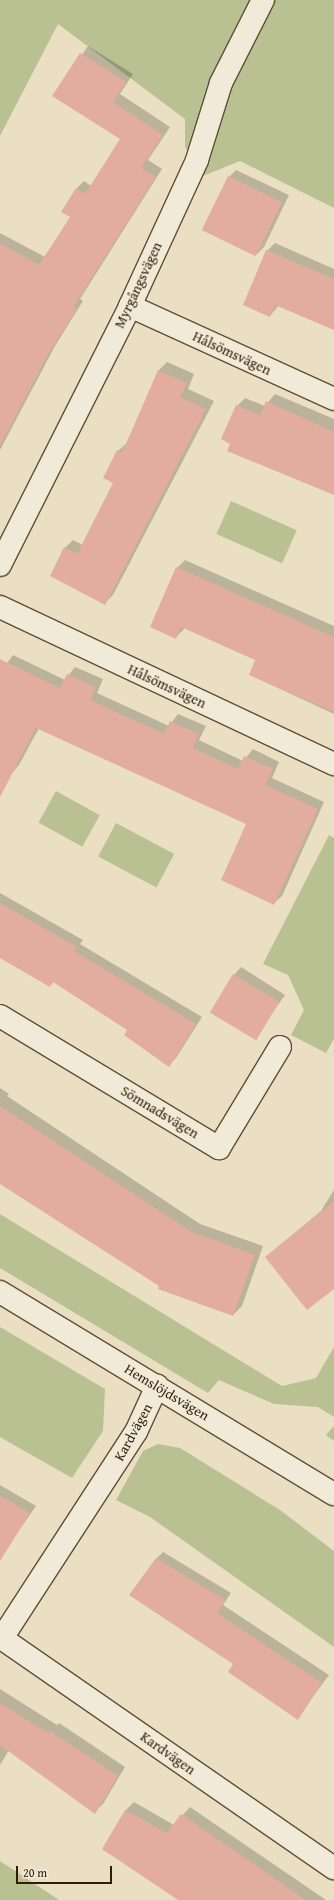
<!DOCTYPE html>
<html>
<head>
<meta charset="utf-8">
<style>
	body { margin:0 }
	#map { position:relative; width:334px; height:1900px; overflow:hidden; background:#eadfc3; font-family:"Gentium Book Plus",serif }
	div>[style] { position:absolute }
	.green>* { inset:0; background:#b9c192; transform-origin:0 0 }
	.shadow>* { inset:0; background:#0003 }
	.building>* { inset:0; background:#e2ad9f; transform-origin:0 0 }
	.roads { filter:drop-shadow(1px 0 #614e32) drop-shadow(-1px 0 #614e32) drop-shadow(0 1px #614e32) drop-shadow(0 -1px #614e32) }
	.minor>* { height:22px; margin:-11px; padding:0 11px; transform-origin:11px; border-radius:11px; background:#f1ead8 }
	span { translate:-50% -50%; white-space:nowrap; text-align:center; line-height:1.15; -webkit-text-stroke:3.5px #f1ead8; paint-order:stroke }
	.street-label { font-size:14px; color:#331d02 }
	.scale { position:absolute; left:16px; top:1866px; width:96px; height:18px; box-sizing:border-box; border:2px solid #331d02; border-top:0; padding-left:5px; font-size:12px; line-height:14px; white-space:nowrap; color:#331d02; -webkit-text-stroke:3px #f1ead8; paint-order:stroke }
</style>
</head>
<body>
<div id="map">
	<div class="green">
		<i style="clip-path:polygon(0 0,334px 0,334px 208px,240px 161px,203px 176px,185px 147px,185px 119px,58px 24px,0 136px)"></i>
		<i style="left:231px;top:501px;width:72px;height:36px;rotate:24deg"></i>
		<i style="left:56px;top:791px;width:50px;height:36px;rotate:29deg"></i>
		<i style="left:116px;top:823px;width:66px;height:38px;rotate:28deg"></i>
		<i style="clip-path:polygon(329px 835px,334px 838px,334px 1039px,326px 1053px,291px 1035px,304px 1010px,288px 975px,263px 964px)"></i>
		<i style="clip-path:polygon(0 1214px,282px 1386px,316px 1378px,334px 1347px,334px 1417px,318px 1407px,274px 1404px,219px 1380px,208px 1393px,0 1268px)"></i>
		<i style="clip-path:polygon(0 1327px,105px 1389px,103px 1431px,72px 1478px,0 1437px)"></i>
		<i style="clip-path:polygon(334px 1426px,334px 1441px,326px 1435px)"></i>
		<i style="clip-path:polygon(158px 1444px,180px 1448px,280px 1510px,334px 1551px,334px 1647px,150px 1517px,116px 1500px,143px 1451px)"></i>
		<i style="clip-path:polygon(0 1861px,59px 1900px,0 1900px)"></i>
	</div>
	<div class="shadow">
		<i style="clip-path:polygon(88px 46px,133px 74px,120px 94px,170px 127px,148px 160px,162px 169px,80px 299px,83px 301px,55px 346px,0 450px,0 233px,45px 257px,71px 217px,62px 212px,77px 188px,84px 181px,91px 186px,121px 139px,54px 95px)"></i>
		<i style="clip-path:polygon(236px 170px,289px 195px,264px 247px,257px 254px,229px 177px)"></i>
		<i style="clip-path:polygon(275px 243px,334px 269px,334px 329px,279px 305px,270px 316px,267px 251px)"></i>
		<i style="clip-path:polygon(167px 362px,194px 374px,188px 389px,214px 401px,113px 595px,105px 603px,65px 548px,73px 540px,83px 545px,115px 483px,118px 451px,127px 443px,159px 370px)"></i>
		<i style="clip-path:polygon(275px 394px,334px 419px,334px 494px,232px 443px,237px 406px,245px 398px,265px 406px)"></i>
		<i style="clip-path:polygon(185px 560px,334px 626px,334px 714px,250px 675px,257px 660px,185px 628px,176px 637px,177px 568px)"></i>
		<i style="clip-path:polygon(13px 655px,65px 680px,75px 667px,103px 679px,97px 693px,169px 726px,178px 714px,206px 726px,199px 740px,243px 761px,253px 749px,279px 762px,272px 778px,324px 802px,282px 896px,274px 903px,248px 824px,39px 728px,19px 765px,12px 773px,0 766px,0 673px)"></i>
		<i style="clip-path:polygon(0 893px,83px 940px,80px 944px,202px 1017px,176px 1058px,169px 1065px,128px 1030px,54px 981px,49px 986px,0 956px)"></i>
		<i style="clip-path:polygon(241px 967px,285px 995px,255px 1037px,234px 975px)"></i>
		<i style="clip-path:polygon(0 1088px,9px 1094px,7px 1096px,200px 1224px,263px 1246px,242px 1306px,233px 1315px,160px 1285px,0 1183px)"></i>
		<i style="clip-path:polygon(334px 1190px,334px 1288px,266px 1257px,321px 1211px)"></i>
		<i style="clip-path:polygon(0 1485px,36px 1506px,4px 1552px,0 1549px)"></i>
		<i style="clip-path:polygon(163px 1552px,231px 1593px,223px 1605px,329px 1675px,297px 1718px,156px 1559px)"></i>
		<i style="clip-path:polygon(0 1689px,57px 1725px,59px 1723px,125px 1767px,103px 1804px,94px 1812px,9px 1750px,0 1765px)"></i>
		<i style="clip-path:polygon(134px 1802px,174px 1825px,190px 1807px,326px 1900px,180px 1900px,104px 1849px,126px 1810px)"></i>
	</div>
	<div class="building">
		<i style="clip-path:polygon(80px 53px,126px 82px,113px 102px,163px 135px,141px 168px,156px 177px,73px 307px,77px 309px,48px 354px,0 446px,0 243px,39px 265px,70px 217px,61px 212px,76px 188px,85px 194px,120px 139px,52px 96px)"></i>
		<i style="left:228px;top:176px;width:60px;height:60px;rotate:26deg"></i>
		<i style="clip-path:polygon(266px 250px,334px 279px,334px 330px,275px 305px,270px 317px,243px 305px)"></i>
		<i style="clip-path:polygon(158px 370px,187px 383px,180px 397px,206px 409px,105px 605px,50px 576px,64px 547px,77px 554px,113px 483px,103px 478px,117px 450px,122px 453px)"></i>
		<i style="clip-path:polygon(266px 401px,334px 432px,334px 495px,227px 451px,230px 444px,221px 439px,236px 405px,260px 415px)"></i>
		<i style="clip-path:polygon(176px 567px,334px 637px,334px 712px,249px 675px,255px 660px,181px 627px,176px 639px,150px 627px)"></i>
		<i style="clip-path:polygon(0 659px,60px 688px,67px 674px,96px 687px,90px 700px,164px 734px,170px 721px,199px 734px,193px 748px,238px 769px,244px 756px,273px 769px,265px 785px,318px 809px,274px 905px,221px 880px,246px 824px,36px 728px,0 797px)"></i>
		<i style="clip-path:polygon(0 903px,77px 947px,74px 951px,196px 1024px,169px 1067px,124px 1035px,127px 1030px,53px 982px,50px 987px,0 958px)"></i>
		<i style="left:233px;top:974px;width:54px;height:45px;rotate:31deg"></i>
		<i style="clip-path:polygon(0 1106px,192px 1232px,255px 1255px,233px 1316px,158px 1289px,159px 1286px,0 1184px)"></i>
		<i style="clip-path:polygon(334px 1201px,334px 1289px,307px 1310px,265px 1257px)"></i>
		<i style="clip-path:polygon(0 1496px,30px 1513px,0 1561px)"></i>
		<i style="clip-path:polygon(156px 1558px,225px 1600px,217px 1613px,322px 1683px,298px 1720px,228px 1672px,233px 1664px,129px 1595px)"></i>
		<i style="clip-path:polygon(0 1703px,48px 1733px,50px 1731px,118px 1776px,95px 1814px,0 1745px)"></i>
		<i style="clip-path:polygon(125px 1810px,167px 1833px,181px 1814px,306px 1900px,178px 1900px,102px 1849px)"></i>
	</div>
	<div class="roads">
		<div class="minor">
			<i style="left:130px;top:306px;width:224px;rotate:24.5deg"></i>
			<i style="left:0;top:565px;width:290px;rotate:-63.3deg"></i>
			<i style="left:130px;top:306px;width:161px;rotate:-65.3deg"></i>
			<i style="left:197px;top:160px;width:81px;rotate:-72.7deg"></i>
			<i style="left:221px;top:83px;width:93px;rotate:-63.2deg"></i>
			<i style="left:0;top:607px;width:369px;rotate:25.2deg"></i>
			<i style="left:0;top:1016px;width:256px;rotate:31.1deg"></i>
			<i style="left:219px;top:1148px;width:118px;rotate:-58.9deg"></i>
			<i style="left:0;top:1292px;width:390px;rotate:31.2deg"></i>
			<i style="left:0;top:1637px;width:406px;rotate:34.7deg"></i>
			<i style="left:2px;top:1638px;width:246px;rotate:-57deg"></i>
			<i style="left:136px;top:1432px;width:51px;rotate:-65.5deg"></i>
		</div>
	</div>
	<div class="street-label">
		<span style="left:138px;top:285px;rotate:-65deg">Myrgångsvägen</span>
		<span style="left:232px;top:353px;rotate:25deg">Hålsömsvägen</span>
		<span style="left:167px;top:686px;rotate:25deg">Hålsömsvägen</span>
		<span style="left:160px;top:1112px;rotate:31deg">Sömnadsvägen</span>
		<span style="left:167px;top:1392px;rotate:31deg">Hemslöjdsvägen</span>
		<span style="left:133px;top:1432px;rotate:-61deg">Kardvägen</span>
		<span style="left:168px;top:1753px;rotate:35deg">Kardvägen</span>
	</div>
	<div class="scale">20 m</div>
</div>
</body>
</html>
